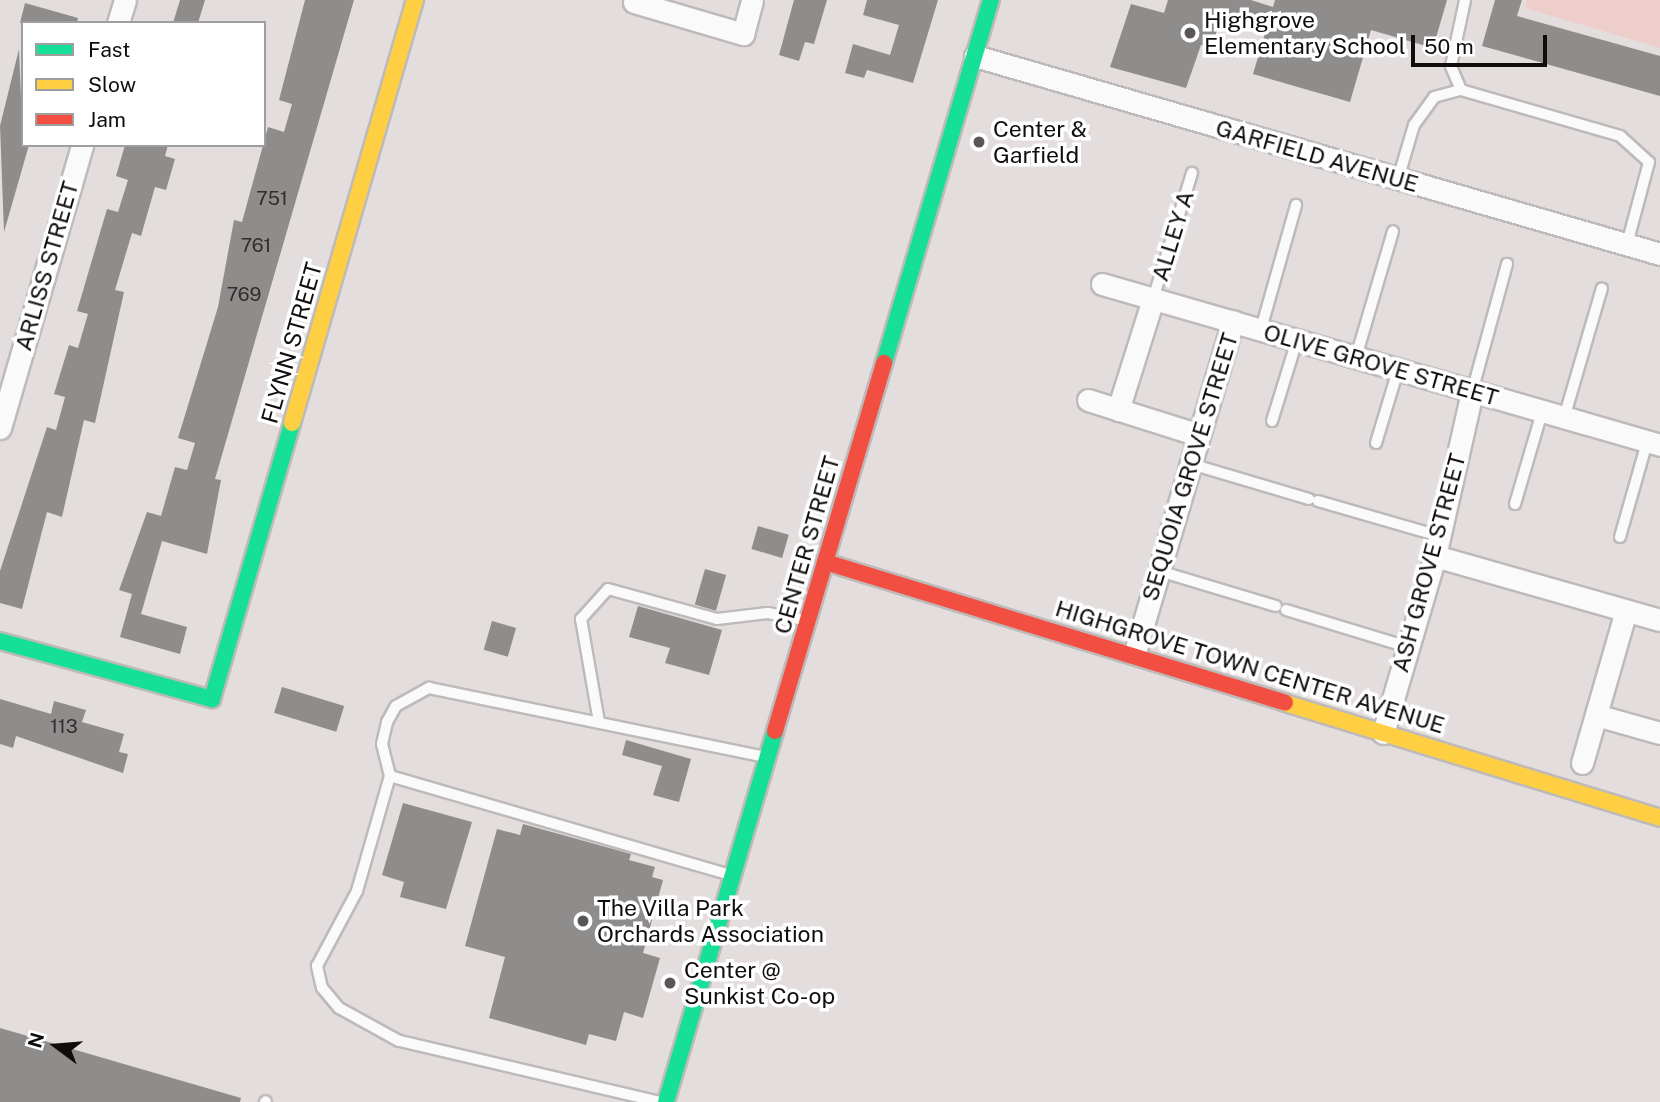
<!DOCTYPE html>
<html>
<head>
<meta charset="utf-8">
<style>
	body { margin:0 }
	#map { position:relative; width:1660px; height:1102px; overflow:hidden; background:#e3dedd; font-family:"Public Sans",sans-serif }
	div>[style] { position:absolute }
	.green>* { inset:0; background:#edcecb }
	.building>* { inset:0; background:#8f8c8c; transform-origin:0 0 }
	.roads { filter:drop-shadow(2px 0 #bebab9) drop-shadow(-2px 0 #bebab9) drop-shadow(0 2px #bebab9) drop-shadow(0 -2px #bebab9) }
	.lane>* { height:10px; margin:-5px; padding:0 5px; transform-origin:5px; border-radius:5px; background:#fbfafa }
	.street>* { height:21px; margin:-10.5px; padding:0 10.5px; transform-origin:10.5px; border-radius:10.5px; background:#fbfafa }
	.fast>* { height:16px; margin:-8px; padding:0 8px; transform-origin:8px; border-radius:8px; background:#16e098 }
	.slow>* { height:16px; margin:-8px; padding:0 8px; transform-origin:8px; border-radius:8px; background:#ffcf43 }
	.jam>* { height:16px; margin:-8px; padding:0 8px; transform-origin:8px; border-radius:8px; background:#f24e42 }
	.dots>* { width:19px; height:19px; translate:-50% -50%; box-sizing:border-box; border:4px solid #fff; border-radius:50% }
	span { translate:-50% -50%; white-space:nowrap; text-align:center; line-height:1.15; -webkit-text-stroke:7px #fff; paint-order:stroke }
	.number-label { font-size:19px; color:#302d2d }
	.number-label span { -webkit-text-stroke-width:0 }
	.poi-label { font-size:23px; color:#100d0d }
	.left { translate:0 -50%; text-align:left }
	.street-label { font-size:23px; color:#100d0d }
	.legend { position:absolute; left:21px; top:21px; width:245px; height:126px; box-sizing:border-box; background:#fff; border:2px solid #9f9e9e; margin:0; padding:9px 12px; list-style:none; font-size:21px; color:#100d0d }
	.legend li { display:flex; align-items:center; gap:14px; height:35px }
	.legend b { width:35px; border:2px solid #9f9e9e }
	.north { position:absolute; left:21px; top:1011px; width:70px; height:70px; -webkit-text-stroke:5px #fff; paint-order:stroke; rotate:286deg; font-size:19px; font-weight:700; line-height:28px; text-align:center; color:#100d0d }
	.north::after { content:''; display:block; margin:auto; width:24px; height:32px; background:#100d0d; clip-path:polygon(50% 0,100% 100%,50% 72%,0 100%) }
	.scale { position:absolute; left:1411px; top:35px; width:136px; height:32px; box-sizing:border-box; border:4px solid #100d0d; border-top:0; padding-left:9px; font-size:21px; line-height:24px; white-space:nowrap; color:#100d0d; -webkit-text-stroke:5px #fff; paint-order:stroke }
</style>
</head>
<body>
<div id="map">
	<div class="green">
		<i style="clip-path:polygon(1527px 0,1660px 0,1660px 48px,1525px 8px)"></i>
	</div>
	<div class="building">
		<i style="clip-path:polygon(180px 0,205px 0,198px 23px,173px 23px)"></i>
		<i style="clip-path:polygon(305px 0,354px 0,215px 479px,221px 480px,207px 554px,162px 541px,141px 614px,187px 627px,180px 654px,120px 637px,132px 594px,119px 590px,147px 512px,161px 516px,175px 467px,187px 470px,195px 443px,178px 438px,218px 307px,234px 220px,242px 222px,268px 127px,284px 132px,292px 104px,279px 100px)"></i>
		<i style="clip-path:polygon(794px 0,827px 0,814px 44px,805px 42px,799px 61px,779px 55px)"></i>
		<i style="clip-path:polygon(867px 0,938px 0,913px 83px,867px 70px,864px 78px,845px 73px,853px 44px,890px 55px,899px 25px,863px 15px)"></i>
		<i style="clip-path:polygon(1168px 0,1251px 0,1273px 7px,1275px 0,1447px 0,1433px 48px,1371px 30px,1350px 102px,1253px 74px,1266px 30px,1221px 16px,1212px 48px,1201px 45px,1186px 88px,1110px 67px,1131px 4px,1164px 13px)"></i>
		<i style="clip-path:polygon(1495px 0,1522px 0,1517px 16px,1660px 56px,1660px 96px,1482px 46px)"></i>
		<i style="clip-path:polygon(25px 3px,78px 18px,77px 23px,20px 23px)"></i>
		<i style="clip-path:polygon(19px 49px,23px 145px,29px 145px,4px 232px,0 126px)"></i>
		<i style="clip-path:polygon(125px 145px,168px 145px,165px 156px,175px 159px,166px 190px,155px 187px,141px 236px,132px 233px,115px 290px,124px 292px,95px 423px,84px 420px,62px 517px,47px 512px,22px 609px,0 603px,0 571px,47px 427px,56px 430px,65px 397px,54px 394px,69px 345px,78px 348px,88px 314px,77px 311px,107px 209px,118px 212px,128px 180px,116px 176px)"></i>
		<i style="left:758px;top:526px;width:32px;height:24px;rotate:16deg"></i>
		<i style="left:705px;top:569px;width:22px;height:37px;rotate:16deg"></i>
		<i style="clip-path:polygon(638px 606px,722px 630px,709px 675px,665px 663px,670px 648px,629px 637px)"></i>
		<i style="left:492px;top:621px;width:25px;height:30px;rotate:16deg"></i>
		<i style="left:282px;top:687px;width:65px;height:27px;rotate:17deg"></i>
		<i style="clip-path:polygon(0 699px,51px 714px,54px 701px,86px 710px,82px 722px,124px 734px,119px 752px,128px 754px,123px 773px,16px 736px,13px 748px,0 744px)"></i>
		<i style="clip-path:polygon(626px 740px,691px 759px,679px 802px,653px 795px,662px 766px,622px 755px)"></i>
		<i style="clip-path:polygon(403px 803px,472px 822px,446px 909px,400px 897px,404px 882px,382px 875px)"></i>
		<i style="clip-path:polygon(523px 824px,631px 854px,629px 860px,655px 867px,652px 877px,663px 880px,643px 953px,660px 958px,643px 1018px,624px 1012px,616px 1041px,589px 1034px,586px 1045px,489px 1018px,505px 957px,465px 946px,497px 829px,520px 835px)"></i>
		<i style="clip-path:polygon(0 1028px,241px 1098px,240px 1102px,0 1102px)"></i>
	</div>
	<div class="roads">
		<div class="lane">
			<i style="left:1461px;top:90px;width:26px;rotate:-113deg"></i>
			<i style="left:1451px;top:66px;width:67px;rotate:-78deg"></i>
			<i style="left:1398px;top:179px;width:56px;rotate:-73.5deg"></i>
			<i style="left:1414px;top:125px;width:34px;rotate:-54deg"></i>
			<i style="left:1434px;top:97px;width:28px;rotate:-15deg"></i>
			<i style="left:1461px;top:90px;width:166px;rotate:16.1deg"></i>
			<i style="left:1620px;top:136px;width:39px;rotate:42deg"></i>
			<i style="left:1649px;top:162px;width:85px;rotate:105deg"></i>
			<i style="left:1153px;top:299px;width:132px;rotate:-72.8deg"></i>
			<i style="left:1261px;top:329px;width:129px;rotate:-74.2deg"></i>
			<i style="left:1356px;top:357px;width:131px;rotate:-73.6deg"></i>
			<i style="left:1472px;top:392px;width:133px;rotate:-74.7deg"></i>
			<i style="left:1564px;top:418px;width:135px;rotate:-73.7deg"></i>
			<i style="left:1272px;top:421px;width:85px;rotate:-72.8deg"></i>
			<i style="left:1376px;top:443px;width:76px;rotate:-73.2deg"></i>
			<i style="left:1191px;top:464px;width:123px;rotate:16.5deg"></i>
			<i style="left:1318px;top:501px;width:126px;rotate:16.1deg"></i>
			<i style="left:1515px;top:504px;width:96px;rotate:-73.6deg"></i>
			<i style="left:1620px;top:537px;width:99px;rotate:-74.1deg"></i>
			<i style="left:1159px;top:571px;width:122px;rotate:16.7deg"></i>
			<i style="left:1286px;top:610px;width:127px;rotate:16.9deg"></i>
			<i style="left:599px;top:722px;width:105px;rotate:-99.9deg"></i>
			<i style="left:581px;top:619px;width:40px;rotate:-48deg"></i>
			<i style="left:608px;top:589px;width:113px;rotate:15.4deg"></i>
			<i style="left:717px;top:619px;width:51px;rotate:-6.7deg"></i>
			<i style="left:768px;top:613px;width:36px;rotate:11deg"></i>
			<i style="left:390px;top:776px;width:33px;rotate:-104deg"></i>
			<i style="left:382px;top:744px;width:23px;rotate:-77deg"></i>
			<i style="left:387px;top:722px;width:18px;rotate:-61deg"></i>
			<i style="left:396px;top:706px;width:38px;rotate:-29deg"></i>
			<i style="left:429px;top:688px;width:343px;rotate:11.6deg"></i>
			<i style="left:265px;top:1102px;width:1px;rotate:-45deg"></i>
			<i style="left:660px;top:1102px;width:268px;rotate:-166.8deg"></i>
			<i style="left:399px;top:1041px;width:68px;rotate:-151.2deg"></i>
			<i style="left:339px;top:1008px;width:26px;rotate:-130deg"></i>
			<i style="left:322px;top:988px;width:23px;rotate:-103deg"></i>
			<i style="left:317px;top:966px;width:85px;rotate:-61.9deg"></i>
			<i style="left:357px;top:891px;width:120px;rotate:-74deg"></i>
			<i style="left:390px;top:776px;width:355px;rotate:16.2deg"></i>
		</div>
		<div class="street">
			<i style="left:634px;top:2px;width:114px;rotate:16.4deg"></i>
			<i style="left:743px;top:34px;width:35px;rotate:-75deg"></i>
			<i style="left:118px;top:23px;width:24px;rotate:-73deg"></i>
			<i style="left:975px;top:56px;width:713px;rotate:16.12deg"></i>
			<i style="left:1102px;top:284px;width:581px;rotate:16.09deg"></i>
			<i style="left:1088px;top:400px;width:116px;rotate:17.5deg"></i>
			<i style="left:1118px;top:410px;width:116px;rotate:-72.5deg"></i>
			<i style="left:0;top:428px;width:295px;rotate:-73.8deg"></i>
			<i style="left:1435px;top:556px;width:234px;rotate:15.9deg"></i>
			<i style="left:1135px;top:652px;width:345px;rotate:-73.5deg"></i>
			<i style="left:1596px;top:715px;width:66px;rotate:15.7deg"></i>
			<i style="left:1383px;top:733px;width:184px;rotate:-73.6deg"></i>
			<i style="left:1435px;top:556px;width:168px;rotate:-77.3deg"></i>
			<i style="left:1582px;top:763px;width:158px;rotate:-73.9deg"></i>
		</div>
		<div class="fast">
			<i style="left:884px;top:363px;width:378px;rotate:-73.6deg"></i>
			<i style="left:0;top:641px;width:220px;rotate:15.3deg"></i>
			<i style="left:212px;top:699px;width:287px;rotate:-73.8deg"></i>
			<i style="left:666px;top:1102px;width:387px;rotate:-73.6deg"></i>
		</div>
		<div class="slow">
			<i style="left:292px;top:423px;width:441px;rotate:-73.8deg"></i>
			<i style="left:1285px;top:703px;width:392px;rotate:17deg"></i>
		</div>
		<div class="jam">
			<i style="left:825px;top:562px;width:481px;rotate:17deg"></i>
			<i style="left:775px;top:731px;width:384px;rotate:-73.5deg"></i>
		</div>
	</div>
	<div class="dots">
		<i style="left:1190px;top:33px;background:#5a5656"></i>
		<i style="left:979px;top:142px;background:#5a5656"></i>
		<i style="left:583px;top:921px;background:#5a5656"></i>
		<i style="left:670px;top:983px;background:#5a5656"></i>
	</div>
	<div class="number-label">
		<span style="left:272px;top:199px">751</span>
		<span style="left:256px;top:246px">761</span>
		<span style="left:244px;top:295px">769</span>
		<span style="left:64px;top:727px">113</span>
	</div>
	<div class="poi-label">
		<span class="left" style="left:1204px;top:33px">Highgrove<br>Elementary School</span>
		<span class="left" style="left:993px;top:142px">Center &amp;<br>Garfield</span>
		<span class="left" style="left:597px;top:921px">The Villa Park<br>Orchards Association</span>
		<span class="left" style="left:684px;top:983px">Center @<br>Sunkist Co-op</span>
	</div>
	<div class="street-label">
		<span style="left:1317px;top:156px;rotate:16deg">GARFIELD AVENUE</span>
		<span style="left:1173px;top:236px;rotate:-73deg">ALLEY A</span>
		<span style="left:47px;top:266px;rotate:-74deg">ARLISS STREET</span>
		<span style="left:292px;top:343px;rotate:-74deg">FLYNN STREET</span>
		<span style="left:1381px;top:365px;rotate:16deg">OLIVE GROVE STREET</span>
		<span style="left:1190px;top:467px;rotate:-73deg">SEQUOIA GROVE STREET</span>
		<span style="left:807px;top:545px;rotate:-74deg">CENTER STREET</span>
		<span style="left:1429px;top:563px;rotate:-75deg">ASH GROVE STREET</span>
		<span style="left:1250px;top:667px;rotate:17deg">HIGHGROVE TOWN CENTER AVENUE</span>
	</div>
	<ul class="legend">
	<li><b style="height:9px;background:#16e098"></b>Fast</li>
	<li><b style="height:9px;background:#ffcf43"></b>Slow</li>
	<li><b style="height:9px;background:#f24e42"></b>Jam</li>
	</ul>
	<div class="north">N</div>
	<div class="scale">50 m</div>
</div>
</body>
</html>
